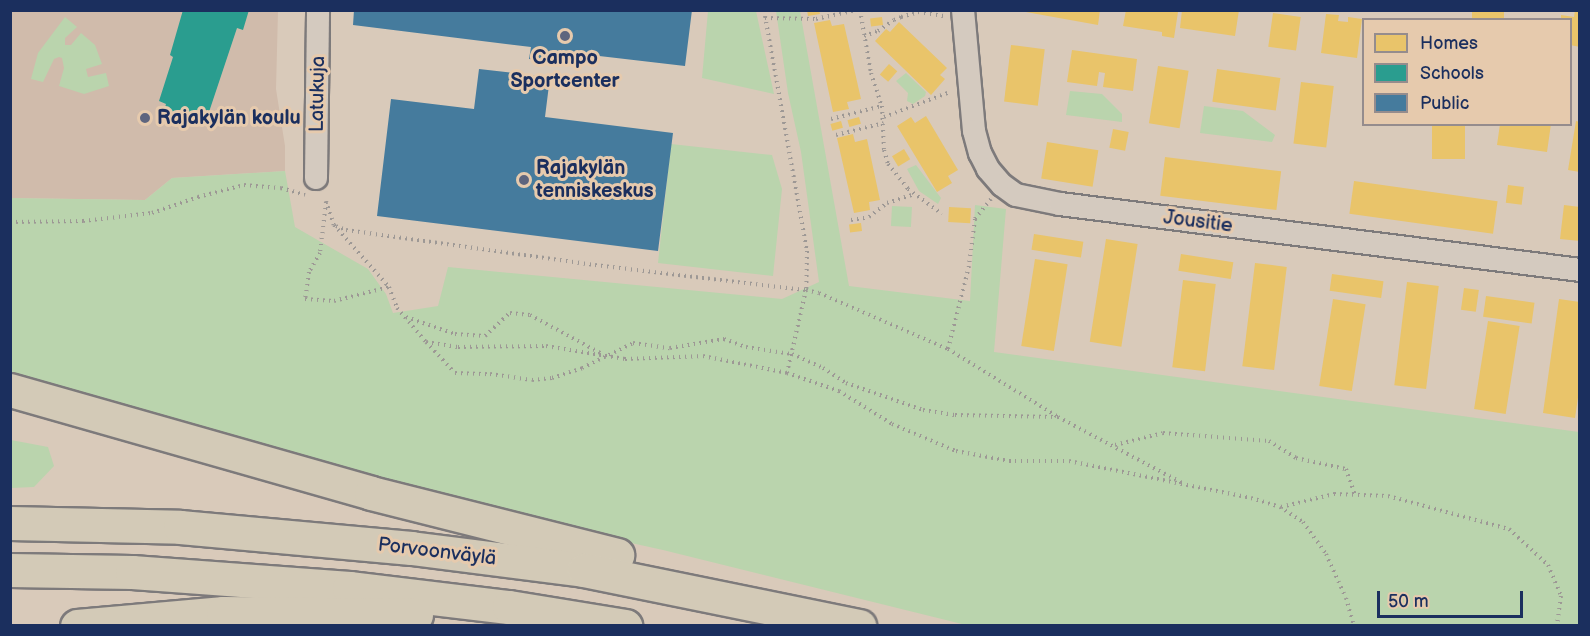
<!DOCTYPE html>
<html>
<head>
<meta charset="utf-8">
<style>
	body { margin:0 }
	#map { position:relative; width:1590px; height:636px; overflow:hidden; background:#d9caba; font-family:"Balsamiq Sans",sans-serif }
	div>[style] { position:absolute }
	.built>* { inset:0; background:#d0bbab }
	.green>* { inset:0; background:#bad4ad; transform-origin:0 0 }
	.homes>* { inset:0; background:#e9c46a; transform-origin:0 0 }
	.schools>* { inset:0; background:#2a9d8f }
	.public>* { inset:0; background:#457b9d }
	.path>* { height:4px; margin-top:-2px; transform-origin:0; background:repeating-linear-gradient(90deg,#9d9895 0 1.5px,transparent 0 6px) }
	.roads { filter:drop-shadow(2px 0 #7d7a7b) drop-shadow(-2px 0 #7d7a7b) drop-shadow(0 2px #7d7a7b) drop-shadow(0 -2px #7d7a7b) }
	.street>* { height:22px; margin:-11px; padding:0 11px; transform-origin:11px; border-radius:11px; background:#d4cabf }
	.highway>* { height:33px; margin:-16.5px; padding:0 16.5px; transform-origin:16.5px; border-radius:16.5px; background:#d3cab7 }
	.dots>* { width:16px; height:16px; translate:-50% -50%; box-sizing:border-box; border:3px solid #e6caad; border-radius:50% }
	span { translate:-50% -50%; white-space:nowrap; text-align:center; line-height:1.15; -webkit-text-stroke:6px #e6caad; paint-order:stroke }
	.poi-label { font-size:20px; color:#1b2f5e; font-weight:700 }
	.left { translate:0 -50%; text-align:left }
	.street-label { font-size:20px; color:#1b2f5e }
	.frame { position:absolute; inset:0; border:12px solid #1b2f5e; pointer-events:none }
	.legend { position:absolute; left:1362px; top:18px; width:210px; height:108px; box-sizing:border-box; background:#e6caad; border:2px solid #958c8d; margin:0; padding:8px 10px; list-style:none; font-size:18px; color:#1b2f5e }
	.legend li { display:flex; align-items:center; gap:12px; height:30px }
	.legend b { width:30px; border:2px solid #958c8d }
	.scale { position:absolute; left:1377px; top:591px; width:146px; height:27px; box-sizing:border-box; border:3px solid #1b2f5e; border-top:0; padding-left:8px; font-size:18px; line-height:21px; white-space:nowrap; color:#1b2f5e; -webkit-text-stroke:4px #e6caad; paint-order:stroke }
</style>
</head>
<body>
<div id="map">
	<div class="built">
		<i style="clip-path:polygon(10px 11px,278px 11px,276px 89px,285px 146px,285px 171px,172px 178px,145px 200px,11px 198px)"></i>
	</div>
	<div class="green">
		<i style="clip-path:polygon(708px 11px,756px 11px,774px 94px,702px 78px)"></i>
		<i style="clip-path:polygon(776px 11px,800px 11px,849px 286px,970px 301px,975px 205px,1006px 209px,994px 352px,1579px 432px,1579px 625px,966px 625px,663px 550px,527px 520px,11px 378px,10px 198px,145px 200px,172px 178px,285px 171px,295px 227px,368px 269px,386px 294px,393px 313px,438px 306px,448px 267px,782px 299px,819px 282px,801px 152px,788px 93px)"></i>
		<i style="clip-path:polygon(65px 17px,77px 27px,65px 38px,65px 45px,71px 45px,81px 33px,95px 45px,102px 64px,86px 69px,88px 77px,106px 73px,109px 86px,84px 94px,59px 86px,64px 68px,62px 58px,59px 57px,54px 59px,43px 82px,31px 79px,38px 53px)"></i>
		<i style="clip-path:polygon(906px 73px,926px 92px,925px 96px,913px 104px,907px 101px,908px 93px,896px 81px)"></i>
		<i style="clip-path:polygon(1070px 91px,1102px 94px,1122px 114px,1122px 122px,1066px 115px)"></i>
		<i style="clip-path:polygon(1204px 106px,1243px 111px,1275px 135px,1272px 142px,1200px 133px)"></i>
		<i style="clip-path:polygon(671px 144px,772px 155px,782px 189px,773px 276px,658px 263px)"></i>
		<i style="clip-path:polygon(916px 165px,941px 198px,938px 204px,919px 191px,907px 169px)"></i>
		<i style="left:892px;top:206px;width:20px;height:20px;rotate:3deg"></i>
		<i style="clip-path:polygon(11px 440px,48px 447px,54px 466px,34px 487px,11px 488px)"></i>
	</div>
	<div class="homes">
		<i style="clip-path:polygon(807px 10px,819px 10px,820px 14px,808px 16px)"></i>
		<i style="clip-path:polygon(1014px 10px,1100px 10px,1098px 25px)"></i>
		<i style="clip-path:polygon(1126px 10px,1178px 12px,1174px 38px,1162px 36px,1162px 32px,1123px 26px)"></i>
		<i style="clip-path:polygon(1182px 10px,1239px 10px,1235px 36px,1180px 28px)"></i>
		<i style="left:1472px;top:10px;width:32px;height:10px"></i>
		<i style="clip-path:polygon(1575px 10px,1580px 10px,1580px 47px,1570px 45px,1570px 20px,1561px 20px,1561px 15px,1574px 17px)"></i>
		<i style="left:1273px;top:13px;width:28px;height:34px;rotate:8deg"></i>
		<i style="clip-path:polygon(1326px 14px,1339px 15px,1338px 21px,1348px 22px,1348px 17px,1362px 19px,1357px 58px,1321px 53px)"></i>
		<i style="left:882px;top:17px;width:8px;height:12px;rotate:83deg"></i>
		<i style="clip-path:polygon(830px 20px,832px 26px,844px 24px,861px 99px,847px 102px,849px 109px,833px 112px,814px 23px)"></i>
		<i style="clip-path:polygon(899px 22px,947px 68px,940px 75px,945px 79px,931px 95px,875px 41px,886px 29px,890px 32px)"></i>
		<i style="left:1011px;top:45px;width:34px;height:57px;rotate:7deg"></i>
		<i style="clip-path:polygon(1072px 50px,1137px 59px,1133px 91px,1103px 87px,1105px 73px,1099px 72px,1097px 86px,1067px 82px)"></i>
		<i style="left:889px;top:64px;width:11px;height:14px;rotate:41deg"></i>
		<i style="left:1158px;top:66px;width:31px;height:58px;rotate:9deg"></i>
		<i style="left:1217px;top:69px;width:64px;height:33px;rotate:8deg"></i>
		<i style="left:1301px;top:82px;width:33px;height:62px;rotate:7deg"></i>
		<i style="clip-path:polygon(926px 116px,958px 170px,948px 176px,952px 183px,937px 192px,897px 126px,911px 117px,915px 123px)"></i>
		<i style="left:859px;top:117px;width:7px;height:12px;rotate:74deg"></i>
		<i style="left:841px;top:121px;width:7px;height:11px;rotate:74deg"></i>
		<i style="clip-path:polygon(1576px 121px,1580px 122px,1580px 172px,1568px 170px)"></i>
		<i style="left:1432px;top:124px;width:33px;height:35px"></i>
		<i style="clip-path:polygon(1500px 124px,1551px 124px,1547px 152px,1497px 145px)"></i>
		<i style="left:1113px;top:129px;width:16px;height:19px;rotate:11deg"></i>
		<i style="clip-path:polygon(853px 134px,855px 142px,867px 139px,880px 200px,869px 202px,870px 210px,854px 213px,837px 138px)"></i>
		<i style="left:1047px;top:142px;width:52px;height:37px;rotate:9deg"></i>
		<i style="left:904px;top:149px;width:12px;height:14px;rotate:59deg"></i>
		<i style="left:1165px;top:157px;width:117px;height:39px;rotate:7deg"></i>
		<i style="left:1354px;top:181px;width:145px;height:33px;rotate:8deg"></i>
		<i style="left:1508px;top:185px;width:16px;height:18px;rotate:7deg"></i>
		<i style="clip-path:polygon(1564px 205px,1580px 207px,1580px 241px,1560px 239px)"></i>
		<i style="left:949px;top:207px;width:22px;height:15px;rotate:3deg"></i>
		<i style="left:861px;top:223px;width:8px;height:12px;rotate:83deg"></i>
		<i style="left:1034px;top:234px;width:50px;height:16px;rotate:9deg"></i>
		<i style="left:1106px;top:239px;width:32px;height:104px;rotate:9deg"></i>
		<i style="left:1181px;top:254px;width:53px;height:17px;rotate:9deg"></i>
		<i style="left:1035px;top:259px;width:33px;height:88px;rotate:9deg"></i>
		<i style="left:1255px;top:263px;width:32px;height:104px;rotate:7deg"></i>
		<i style="left:1332px;top:274px;width:52px;height:17px;rotate:8deg"></i>
		<i style="left:1183px;top:280px;width:33px;height:88px;rotate:7deg"></i>
		<i style="left:1407px;top:282px;width:32px;height:104px;rotate:7deg"></i>
		<i style="left:1464px;top:288px;width:15px;height:22px;rotate:8deg"></i>
		<i style="left:1486px;top:296px;width:49px;height:21px;rotate:8deg"></i>
		<i style="left:1333px;top:299px;width:33px;height:88px;rotate:9deg"></i>
		<i style="clip-path:polygon(1559px 299px,1580px 302px,1580px 384px,1575px 418px,1543px 413px)"></i>
		<i style="left:1488px;top:321px;width:32px;height:89px;rotate:9deg"></i>
	</div>
	<div class="schools">
		<i style="clip-path:polygon(183px 10px,249px 10px,243px 30px,237px 28px,205px 124px,164px 111px,166px 104px,159px 101px,173px 57px,170px 55px)"></i>
	</div>
	<div class="public">
		<i style="clip-path:polygon(354px 10px,692px 10px,685px 66px,565px 52px,563px 63px,529px 59px,531px 47px,353px 25px)"></i>
		<i style="clip-path:polygon(479px 69px,550px 77px,545px 117px,673px 133px,658px 251px,377px 216px,391px 99px,474px 109px)"></i>
	</div>
	<div class="path">
		<i style="left:764px;top:10px;width:245px;rotate:79.9deg"></i>
		<i style="left:807px;top:251px;width:39px;rotate:91deg"></i>
		<i style="left:806px;top:290px;width:85px;rotate:102.9deg"></i>
		<i style="left:860px;top:10px;width:64px;rotate:80.1deg"></i>
		<i style="left:871px;top:73px;width:35px;rotate:72deg"></i>
		<i style="left:882px;top:106px;width:44px;rotate:87.4deg"></i>
		<i style="left:884px;top:150px;width:15px;rotate:74deg"></i>
		<i style="left:888px;top:164px;width:32px;rotate:51deg"></i>
		<i style="left:908px;top:189px;width:42px;rotate:36.3deg"></i>
		<i style="left:901px;top:17px;width:18px;rotate:-16deg"></i>
		<i style="left:918px;top:12px;width:26px;rotate:9deg"></i>
		<i style="left:765px;top:18px;width:51px;rotate:1.1deg"></i>
		<i style="left:816px;top:19px;width:42px;rotate:-12.4deg"></i>
		<i style="left:864px;top:36px;width:15px;rotate:-20deg"></i>
		<i style="left:878px;top:31px;width:19px;rotate:-35deg"></i>
		<i style="left:894px;top:20px;width:8px;rotate:-23deg"></i>
		<i style="left:901px;top:17px;width:4px;rotate:34deg"></i>
		<i style="left:884px;top:117px;width:71px;rotate:-20.7deg"></i>
		<i style="left:831px;top:119px;width:53px;rotate:-14.3deg"></i>
		<i style="left:836px;top:135px;width:49px;rotate:-14deg"></i>
		<i style="left:991px;top:199px;width:26px;rotate:129deg"></i>
		<i style="left:975px;top:219px;width:47px;rotate:97.3deg"></i>
		<i style="left:969px;top:266px;width:86px;rotate:104.2deg"></i>
		<i style="left:948px;top:349px;width:129px;rotate:31.7deg"></i>
		<i style="left:1058px;top:417px;width:143px;rotate:28deg"></i>
		<i style="left:326px;top:201px;width:25px;rotate:72deg"></i>
		<i style="left:334px;top:225px;width:83px;rotate:48.4deg"></i>
		<i style="left:389px;top:287px;width:22px;rotate:69deg"></i>
		<i style="left:397px;top:308px;width:45px;rotate:49.5deg"></i>
		<i style="left:426px;top:342px;width:32px;rotate:9deg"></i>
		<i style="left:458px;top:347px;width:88px;rotate:-0.7deg"></i>
		<i style="left:546px;top:346px;width:80px;rotate:9.3deg"></i>
		<i style="left:625px;top:359px;width:78px;rotate:-2.2deg"></i>
		<i style="left:703px;top:356px;width:86px;rotate:11.4deg"></i>
		<i style="left:787px;top:373px;width:55px;rotate:19.1deg"></i>
		<i style="left:839px;top:391px;width:62px;rotate:31.9deg"></i>
		<i style="left:892px;top:424px;width:69px;rotate:22.9deg"></i>
		<i style="left:956px;top:451px;width:54px;rotate:10.7deg"></i>
		<i style="left:1009px;top:461px;width:60px"></i>
		<i style="left:1069px;top:461px;width:186px;rotate:11.5deg"></i>
		<i style="left:1251px;top:498px;width:30px;rotate:17deg"></i>
		<i style="left:1280px;top:507px;width:27px;rotate:33deg"></i>
		<i style="left:1303px;top:522px;width:39px;rotate:54deg"></i>
		<i style="left:1326px;top:554px;width:48px;rotate:65.6deg"></i>
		<i style="left:1346px;top:598px;width:29px;rotate:74deg"></i>
		<i style="left:326px;top:202px;width:51px;rotate:96.7deg"></i>
		<i style="left:320px;top:253px;width:22px;rotate:120deg"></i>
		<i style="left:309px;top:272px;width:27px;rotate:98deg"></i>
		<i style="left:305px;top:299px;width:29px;rotate:4deg"></i>
		<i style="left:334px;top:301px;width:57px;rotate:-14.3deg"></i>
		<i style="left:851px;top:220px;width:18px;rotate:-9deg"></i>
		<i style="left:869px;top:217px;width:23px;rotate:-38deg"></i>
		<i style="left:887px;top:203px;width:28px;rotate:-18deg"></i>
		<i style="left:10px;top:222px;width:73px;rotate:-0.8deg"></i>
		<i style="left:83px;top:221px;width:69px;rotate:-6.6deg"></i>
		<i style="left:152px;top:213px;width:49px;rotate:-19.2deg"></i>
		<i style="left:198px;top:197px;width:48px;rotate:-14.6deg"></i>
		<i style="left:244px;top:185px;width:37px;rotate:5deg"></i>
		<i style="left:281px;top:188px;width:25px;rotate:16deg"></i>
		<i style="left:336px;top:226px;width:11px;rotate:22deg"></i>
		<i style="left:346px;top:230px;width:251px;rotate:8deg"></i>
		<i style="left:595px;top:265px;width:212px;rotate:6.8deg"></i>
		<i style="left:806px;top:290px;width:13px;rotate:13deg"></i>
		<i style="left:819px;top:293px;width:141px;rotate:23.5deg"></i>
		<i style="left:406px;top:317px;width:52px;rotate:19.1deg"></i>
		<i style="left:455px;top:334px;width:30px;rotate:4deg"></i>
		<i style="left:485px;top:336px;width:34px;rotate:-43deg"></i>
		<i style="left:510px;top:313px;width:20px;rotate:6deg"></i>
		<i style="left:530px;top:315px;width:82px;rotate:28.4deg"></i>
		<i style="left:426px;top:342px;width:42px;rotate:46.9deg"></i>
		<i style="left:455px;top:373px;width:35px;rotate:2deg"></i>
		<i style="left:490px;top:374px;width:42px;rotate:8.1deg"></i>
		<i style="left:532px;top:380px;width:20px;rotate:-6deg"></i>
		<i style="left:552px;top:378px;width:32px;rotate:-18deg"></i>
		<i style="left:582px;top:368px;width:57px;rotate:-26.1deg"></i>
		<i style="left:633px;top:343px;width:37px;rotate:8deg"></i>
		<i style="left:670px;top:348px;width:55px;rotate:-9.5deg"></i>
		<i style="left:724px;top:339px;width:23px;rotate:20deg"></i>
		<i style="left:746px;top:347px;width:47px;rotate:8.7deg"></i>
		<i style="left:792px;top:354px;width:34px;rotate:24deg"></i>
		<i style="left:823px;top:368px;width:27px;rotate:33deg"></i>
		<i style="left:846px;top:383px;width:82px;rotate:19.3deg"></i>
		<i style="left:923px;top:410px;width:32px;rotate:9deg"></i>
		<i style="left:955px;top:415px;width:103px;rotate:1.1deg"></i>
		<i style="left:1115px;top:445px;width:49px;rotate:-14deg"></i>
		<i style="left:1163px;top:433px;width:106px;rotate:4.3deg"></i>
		<i style="left:1269px;top:441px;width:32px;rotate:32deg"></i>
		<i style="left:1296px;top:458px;width:51px;rotate:12.4deg"></i>
		<i style="left:1346px;top:469px;width:28px;rotate:71deg"></i>
		<i style="left:1281px;top:507px;width:55px;rotate:-13.8deg"></i>
		<i style="left:1334px;top:494px;width:54px;rotate:2.1deg"></i>
		<i style="left:1388px;top:496px;width:125px;rotate:15.3deg"></i>
		<i style="left:1509px;top:529px;width:53px;rotate:42.7deg"></i>
		<i style="left:1548px;top:565px;width:34px;rotate:67deg"></i>
		<i style="left:1561px;top:596px;width:30px;rotate:98deg"></i>
	</div>
	<div class="roads">
		<div class="street">
			<i style="left:963px;top:10px;width:121px;rotate:84.8deg"></i>
			<i style="left:974px;top:131px;width:23px;rotate:75deg"></i>
			<i style="left:980px;top:153px;width:18px;rotate:63deg"></i>
			<i style="left:988px;top:169px;width:21px;rotate:49deg"></i>
			<i style="left:1002px;top:185px;width:17px;rotate:36deg"></i>
			<i style="left:1016px;top:195px;width:45px;rotate:11.6deg"></i>
			<i style="left:1060px;top:204px;width:524px;rotate:7.23deg"></i>
			<i style="left:316px;top:178px;width:168px;rotate:-89.3deg"></i>
		</div>
		<div class="highway">
			<i style="left:10px;top:390px;width:375px;rotate:15.9deg"></i>
			<i style="left:371px;top:493px;width:254px;rotate:14.1deg"></i>
			<i style="left:10px;top:523px;width:170px;rotate:1.3deg"></i>
			<i style="left:180px;top:527px;width:232px;rotate:5.2deg"></i>
			<i style="left:411px;top:548px;width:174px;rotate:7.2deg"></i>
			<i style="left:584px;top:570px;width:281px;rotate:11.5deg"></i>
			<i style="left:10px;top:570px;width:122px;rotate:0.9deg"></i>
			<i style="left:132px;top:572px;width:218px;rotate:4.2deg"></i>
			<i style="left:349px;top:588px;width:161px;rotate:6.8deg"></i>
			<i style="left:509px;top:607px;width:118px;rotate:9.3deg"></i>
			<i style="left:77px;top:626px;width:147px;rotate:-5.1deg"></i>
			<i style="left:223px;top:613px;width:193px;rotate:0.6deg"></i>
		</div>
	</div>
	<div class="dots">
		<i style="left:565px;top:36px;background:#5e657e"></i>
		<i style="left:145px;top:118px;background:#5e657e"></i>
		<i style="left:524px;top:180px;background:#5e657e"></i>
	</div>
	<div class="poi-label">
		<span style="left:565px;top:70px">Campo<br>Sportcenter</span>
		<span class="left" style="left:157px;top:118px">Rajakylän koulu</span>
		<span class="left" style="left:536px;top:180px">Rajakylän<br>tenniskeskus</span>
	</div>
	<div class="street-label">
		<span style="left:318px;top:94px;rotate:-89deg">Latukuja</span>
		<span style="left:1198px;top:222px;rotate:7deg">Jousitie</span>
		<span style="left:437px;top:552px;rotate:7deg">Porvoonväylä</span>
	</div>
	<div class="frame"></div>
	<ul class="legend">
	<li><b style="height:16px;background:#e9c46a"></b>Homes</li>
	<li><b style="height:16px;background:#2a9d8f"></b>Schools</li>
	<li><b style="height:16px;background:#457b9d"></b>Public</li>
	</ul>
	<div class="scale">50 m</div>
</div>
</body>
</html>
